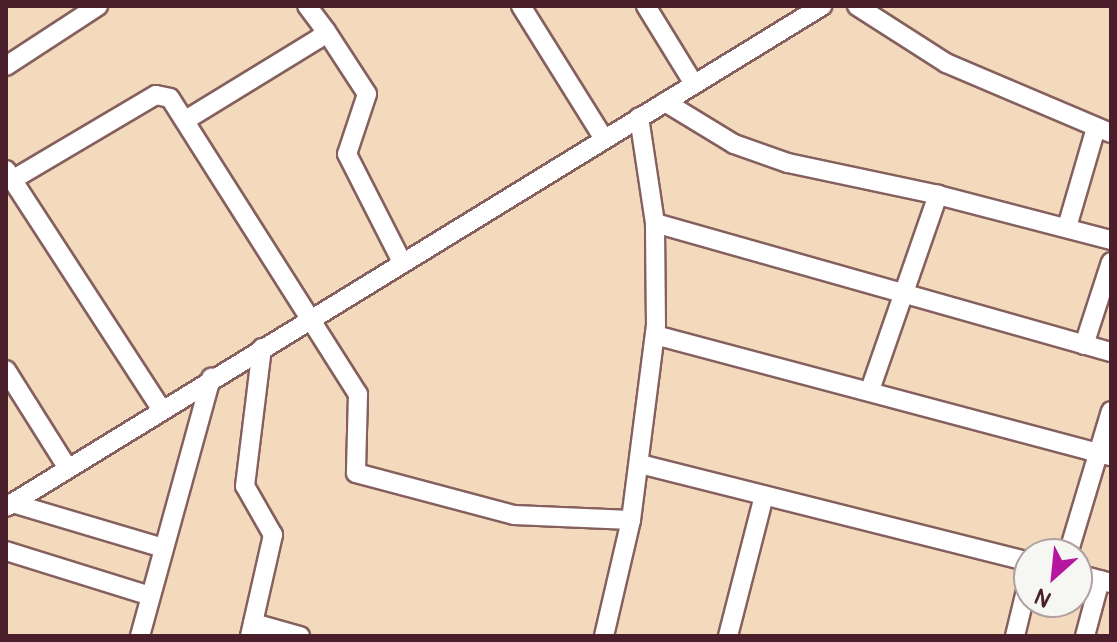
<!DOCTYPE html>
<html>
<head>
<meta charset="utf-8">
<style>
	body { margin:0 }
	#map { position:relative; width:1117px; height:642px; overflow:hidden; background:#f3dabc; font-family:Pangolin,sans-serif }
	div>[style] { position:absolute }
	.roads { filter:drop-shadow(2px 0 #85605e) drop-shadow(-2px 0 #85605e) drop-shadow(0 2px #85605e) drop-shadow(0 -2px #85605e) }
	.minor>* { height:18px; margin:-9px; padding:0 9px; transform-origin:9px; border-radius:9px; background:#fff }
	span { translate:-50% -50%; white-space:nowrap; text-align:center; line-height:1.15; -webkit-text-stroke:8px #f6f6f2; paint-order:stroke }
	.frame { position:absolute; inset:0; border:8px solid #4a1f2b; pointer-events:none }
	.north { position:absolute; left:1013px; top:538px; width:80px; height:80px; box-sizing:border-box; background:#f6f6f2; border:2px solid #b1a0a2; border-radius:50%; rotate:207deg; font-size:22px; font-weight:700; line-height:32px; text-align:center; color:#4a1f2b }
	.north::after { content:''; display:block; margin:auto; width:28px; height:36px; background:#b5179e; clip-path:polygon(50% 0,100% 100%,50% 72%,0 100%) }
</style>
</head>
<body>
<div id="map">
	<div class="roads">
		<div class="minor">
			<i style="left:521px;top:6px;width:157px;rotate:58deg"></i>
			<i style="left:646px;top:6px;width:92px;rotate:58.4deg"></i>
			<i style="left:857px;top:6px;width:106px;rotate:32.6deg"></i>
			<i style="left:946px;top:63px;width:179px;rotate:23deg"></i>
			<i style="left:326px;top:31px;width:75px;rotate:56.9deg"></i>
			<i style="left:367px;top:94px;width:63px;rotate:108.4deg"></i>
			<i style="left:347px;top:154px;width:121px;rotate:63deg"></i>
			<i style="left:6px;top:66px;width:110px;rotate:-33.1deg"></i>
			<i style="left:665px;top:102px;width:81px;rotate:31.3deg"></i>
			<i style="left:734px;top:144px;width:57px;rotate:19.4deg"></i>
			<i style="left:788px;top:163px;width:153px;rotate:12deg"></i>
			<i style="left:189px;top:118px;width:151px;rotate:-31.5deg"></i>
			<i style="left:318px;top:39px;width:11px;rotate:-45deg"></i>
			<i style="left:326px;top:31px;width:31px;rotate:-127deg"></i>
			<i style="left:6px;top:170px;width:285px;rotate:57deg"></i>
			<i style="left:12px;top:180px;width:167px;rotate:-30.6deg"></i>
			<i style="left:156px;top:95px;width:14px;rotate:12deg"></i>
			<i style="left:170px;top:98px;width:351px;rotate:57.6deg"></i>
			<i style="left:358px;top:394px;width:79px;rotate:91.5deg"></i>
			<i style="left:356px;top:473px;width:163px;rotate:14.9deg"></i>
			<i style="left:514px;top:515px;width:117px;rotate:2.4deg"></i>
			<i style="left:655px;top:223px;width:474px;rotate:15.8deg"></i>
			<i style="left:1067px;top:227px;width:103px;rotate:-73.7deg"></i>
			<i style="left:655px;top:335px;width:472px;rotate:14.9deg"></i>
			<i style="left:1084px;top:345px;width:87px;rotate:-72deg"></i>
			<i style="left:6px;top:370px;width:115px;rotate:57.8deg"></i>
			<i style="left:870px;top:390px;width:207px;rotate:-70.8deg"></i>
			<i style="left:938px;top:195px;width:179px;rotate:14.6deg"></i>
			<i style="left:640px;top:464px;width:401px;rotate:14.1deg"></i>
			<i style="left:12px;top:503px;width:154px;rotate:16.6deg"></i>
			<i style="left:6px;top:507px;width:958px;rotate:-31.55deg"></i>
			<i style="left:6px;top:551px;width:148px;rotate:17.3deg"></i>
			<i style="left:1068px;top:554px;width:149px;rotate:-73.3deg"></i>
			<i style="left:1077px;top:574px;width:35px;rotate:15deg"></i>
			<i style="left:253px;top:623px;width:49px;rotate:15.5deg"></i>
			<i style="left:140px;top:636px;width:268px;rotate:-74.6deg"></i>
			<i style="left:250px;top:636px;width:104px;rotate:-77.2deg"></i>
			<i style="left:273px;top:535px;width:56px;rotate:-119.7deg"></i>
			<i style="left:245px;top:486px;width:139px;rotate:-83deg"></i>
			<i style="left:604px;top:636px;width:119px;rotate:-76.9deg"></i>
			<i style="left:631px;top:520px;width:197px;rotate:-82.7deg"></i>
			<i style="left:656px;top:325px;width:102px;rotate:-90.6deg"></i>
			<i style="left:655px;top:223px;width:107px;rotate:-98.6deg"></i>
			<i style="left:728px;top:636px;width:145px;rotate:-75.6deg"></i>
			<i style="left:1015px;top:636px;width:60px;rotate:-76.4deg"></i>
			<i style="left:1085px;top:636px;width:58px;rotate:-75deg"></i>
		</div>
	</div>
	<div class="frame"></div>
	<div class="north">N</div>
</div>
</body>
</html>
